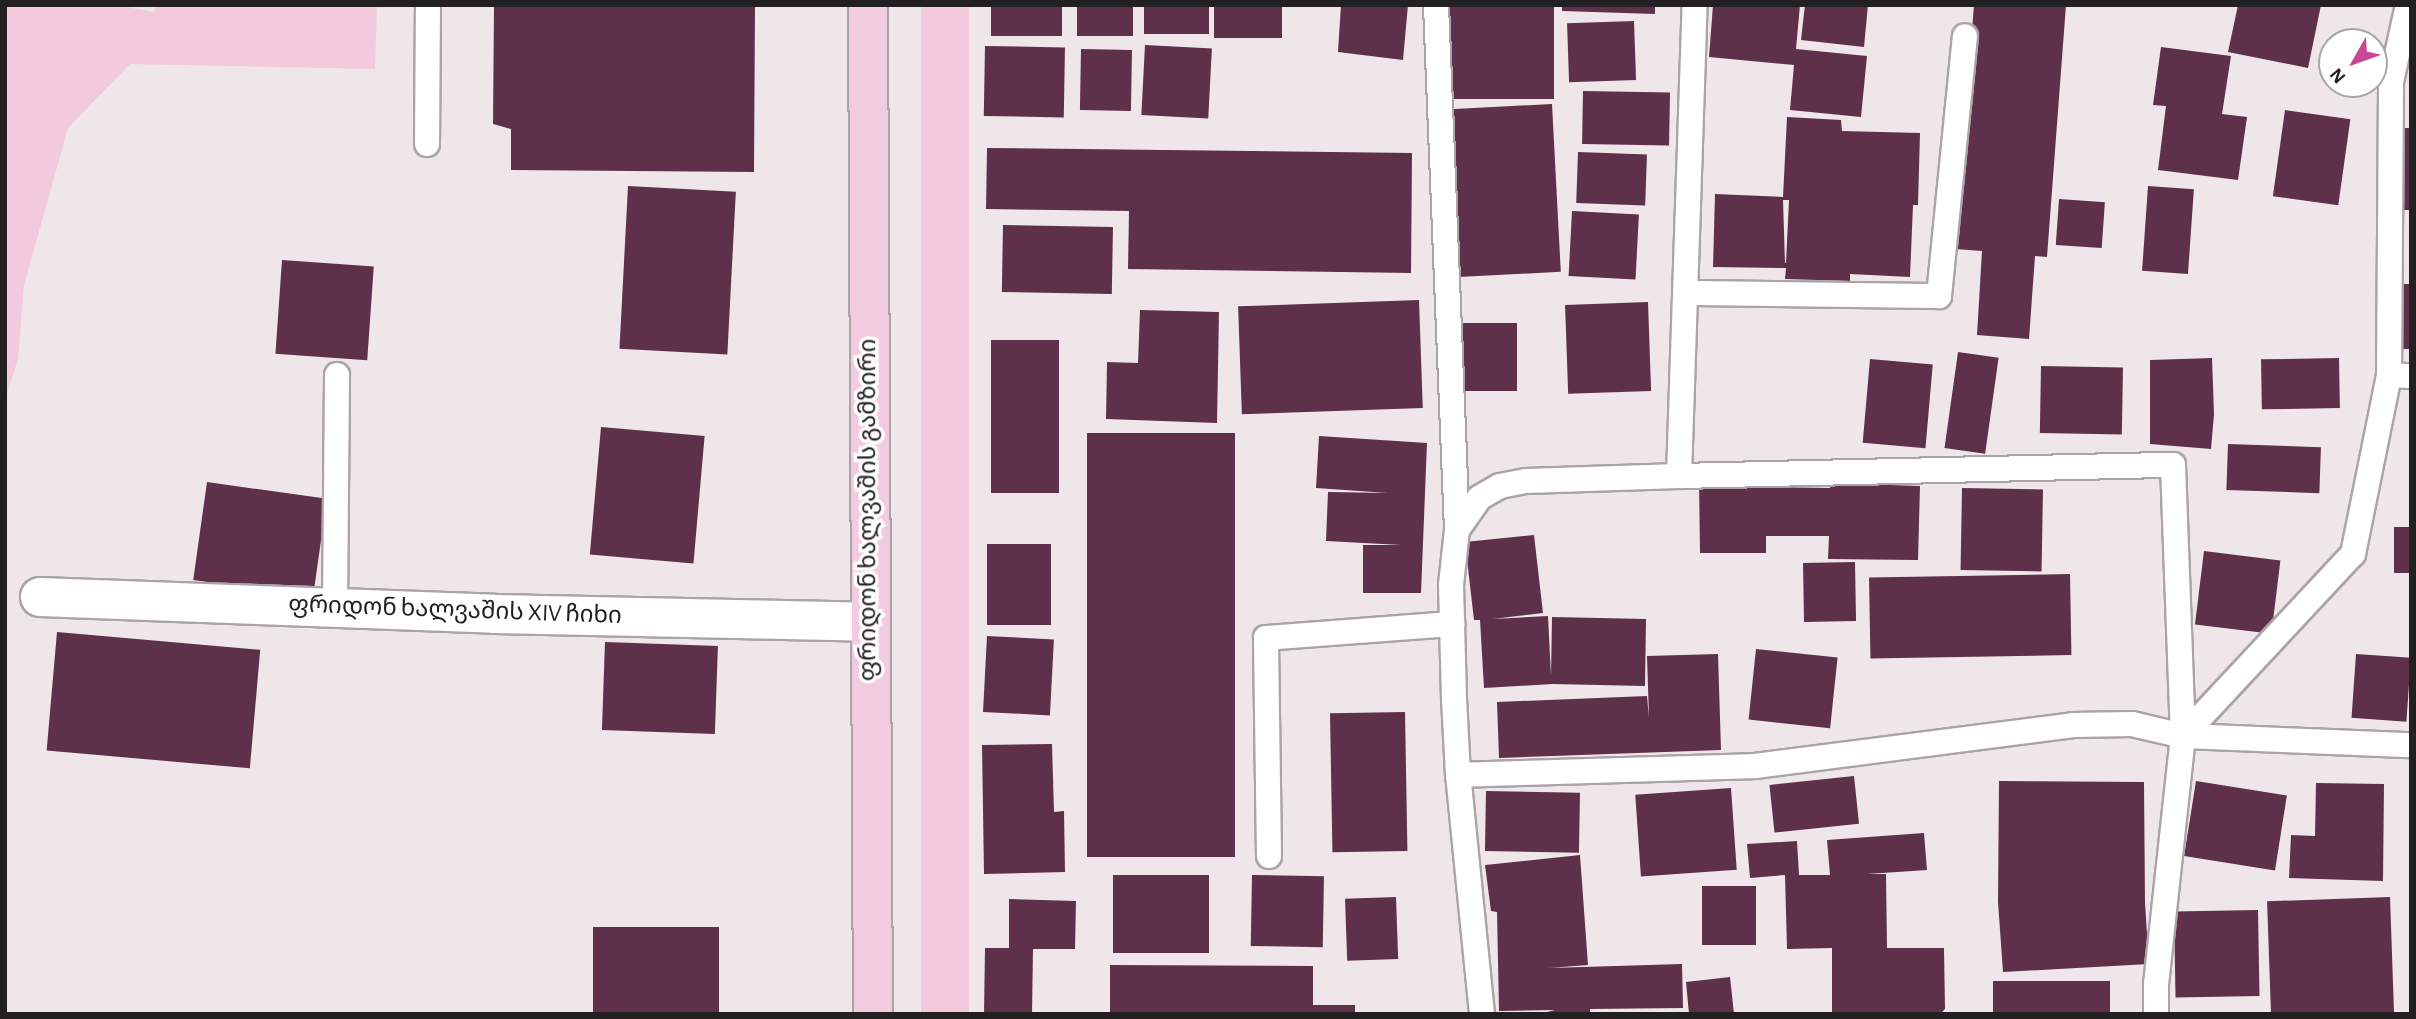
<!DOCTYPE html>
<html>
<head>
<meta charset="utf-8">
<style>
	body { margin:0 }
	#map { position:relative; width:2416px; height:1019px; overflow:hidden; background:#eee6e9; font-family:"Alegreya Sans","Noto Sans Georgian",sans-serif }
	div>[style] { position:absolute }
	.green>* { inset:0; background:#f3c9dc; transform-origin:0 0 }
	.building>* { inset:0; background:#5f3049; transform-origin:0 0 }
	.roads { filter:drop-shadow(2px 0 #aba4a7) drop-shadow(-2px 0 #aba4a7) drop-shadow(0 2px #aba4a7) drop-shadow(0 -2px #aba4a7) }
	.service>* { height:24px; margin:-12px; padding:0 12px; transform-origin:12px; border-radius:12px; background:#fff }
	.minor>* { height:38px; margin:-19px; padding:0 19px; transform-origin:19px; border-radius:19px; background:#fff }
	.trunk>* { height:38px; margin:-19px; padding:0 19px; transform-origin:19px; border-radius:19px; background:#f3cbde }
	span { translate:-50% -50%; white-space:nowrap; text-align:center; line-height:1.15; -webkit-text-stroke:7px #fff; paint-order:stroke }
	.street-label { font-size:24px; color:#232022 }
	.frame { position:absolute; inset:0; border:7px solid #232022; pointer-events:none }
	.north { position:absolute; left:2318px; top:28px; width:70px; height:70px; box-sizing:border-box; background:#fff; border:2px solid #a7a6a7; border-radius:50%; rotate:230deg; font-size:19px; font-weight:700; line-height:28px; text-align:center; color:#232022 }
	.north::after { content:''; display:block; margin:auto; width:24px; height:32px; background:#c74790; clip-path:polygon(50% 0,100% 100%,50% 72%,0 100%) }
</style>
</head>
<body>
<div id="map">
	<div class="green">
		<i style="clip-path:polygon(5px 5px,115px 5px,154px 12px,156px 5px,377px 5px,375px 69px,130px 64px,68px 128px,24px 285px,18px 359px,5px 400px)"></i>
		<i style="left:921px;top:5px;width:48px;height:1009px"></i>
	</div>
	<div class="building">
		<i style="clip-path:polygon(494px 5px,755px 5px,754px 172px,511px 170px,511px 129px,493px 124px)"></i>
		<i style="left:991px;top:5px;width:71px;height:31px"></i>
		<i style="left:1077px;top:5px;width:56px;height:31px"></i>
		<i style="left:1144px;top:5px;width:65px;height:29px"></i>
		<i style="left:1214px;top:5px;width:68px;height:33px"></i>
		<i style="clip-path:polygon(1341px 5px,1408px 5px,1403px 60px,1338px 52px)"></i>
		<i style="left:1443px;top:5px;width:111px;height:94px"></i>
		<i style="clip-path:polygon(1562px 5px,1655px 5px,1655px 14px,1562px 11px)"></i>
		<i style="clip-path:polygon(1713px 5px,1800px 5px,1796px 49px,1867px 56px,1861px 117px,1790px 110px,1794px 65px,1709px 57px)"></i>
		<i style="clip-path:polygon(1805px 5px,1868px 5px,1864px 47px,1801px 40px)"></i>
		<i style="clip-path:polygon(1974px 5px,2066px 5px,2047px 257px,2035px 256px,2029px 339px,1977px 335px,1982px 251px,1955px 249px)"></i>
		<i style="clip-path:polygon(2238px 5px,2321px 5px,2308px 68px,2228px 52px)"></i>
		<i style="left:1634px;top:21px;width:59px;height:67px;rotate:88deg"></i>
		<i style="left:1145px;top:45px;width:67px;height:70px;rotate:3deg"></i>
		<i style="left:985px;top:46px;width:80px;height:70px;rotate:1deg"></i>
		<i style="clip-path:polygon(2161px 47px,2231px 56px,2222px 114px,2247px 117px,2238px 180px,2158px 170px,2166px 106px,2153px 105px)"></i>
		<i style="left:1081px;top:49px;width:51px;height:61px;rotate:1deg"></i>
		<i style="left:1583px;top:91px;width:87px;height:53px;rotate:1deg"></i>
		<i style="left:1552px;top:104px;width:168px;height:107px;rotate:87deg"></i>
		<i style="left:2285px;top:110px;width:66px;height:87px;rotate:8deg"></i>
		<i style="clip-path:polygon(evenodd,1787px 117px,1841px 120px,1842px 131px,1920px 133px,1918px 205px,1913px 205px,1910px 277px,1850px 274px,1850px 281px,1785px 279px,1786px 268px,1713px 267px,1715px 194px,1783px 197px,1787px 117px,1783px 200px,1789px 200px,1786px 263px,1785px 263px,1783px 200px)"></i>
		<i style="left:2400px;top:128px;width:11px;height:82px"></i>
		<i style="clip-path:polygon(987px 148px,1412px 153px,1411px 273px,1128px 269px,1129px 211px,986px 209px)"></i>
		<i style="left:1578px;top:152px;width:69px;height:51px;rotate:2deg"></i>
		<i style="left:628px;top:186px;width:108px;height:163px;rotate:3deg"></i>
		<i style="left:2148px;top:186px;width:46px;height:85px;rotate:4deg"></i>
		<i style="left:2059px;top:199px;width:46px;height:46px;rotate:4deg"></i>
		<i style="left:1572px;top:211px;width:67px;height:65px;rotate:3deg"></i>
		<i style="left:1003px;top:225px;width:110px;height:67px;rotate:1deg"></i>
		<i style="left:282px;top:260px;width:92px;height:94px;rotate:4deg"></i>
		<i style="left:2392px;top:284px;width:19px;height:65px"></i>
		<i style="left:1419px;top:300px;width:108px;height:181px;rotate:88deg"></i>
		<i style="left:1648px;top:302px;width:89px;height:83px;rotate:88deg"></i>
		<i style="clip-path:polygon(1140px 310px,1219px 312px,1217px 423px,1106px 419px,1107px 362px,1138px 363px)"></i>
		<i style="left:1453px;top:323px;width:64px;height:68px"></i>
		<i style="left:991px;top:340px;width:68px;height:153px"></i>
		<i style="left:1958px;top:352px;width:41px;height:97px;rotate:8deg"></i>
		<i style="clip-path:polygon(2212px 358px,2214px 414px,2211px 449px,2150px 444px,2150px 360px)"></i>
		<i style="left:2339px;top:358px;width:50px;height:78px;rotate:89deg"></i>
		<i style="left:1870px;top:359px;width:63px;height:84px;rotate:5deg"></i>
		<i style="left:2041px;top:366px;width:82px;height:67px;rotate:1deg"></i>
		<i style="left:601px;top:427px;width:104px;height:128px;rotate:5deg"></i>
		<i style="left:1087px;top:433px;width:148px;height:424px"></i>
		<i style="clip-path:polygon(1319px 436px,1427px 443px,1421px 593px,1363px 593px,1363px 545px,1401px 545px,1326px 541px,1328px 492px,1388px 493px,1316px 488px)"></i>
		<i style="left:2228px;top:444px;width:93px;height:46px;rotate:2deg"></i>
		<i style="clip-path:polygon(1699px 480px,1766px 480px,1766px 487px,1830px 488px,1830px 483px,1920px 486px,1918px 560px,1828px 559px,1829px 536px,1766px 536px,1766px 553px,1700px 553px)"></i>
		<i style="left:207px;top:482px;width:121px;height:99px;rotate:8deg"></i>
		<i style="left:1962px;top:488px;width:81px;height:82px;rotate:1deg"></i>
		<i style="left:2394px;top:527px;width:17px;height:46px"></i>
		<i style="clip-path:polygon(1534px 535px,1543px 613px,1493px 619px,1548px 616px,1551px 676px,1552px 617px,1646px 619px,1645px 686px,1552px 684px,1484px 688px,1480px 620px,1474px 620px,1465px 542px)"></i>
		<i style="left:987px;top:544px;width:64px;height:81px"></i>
		<i style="left:2204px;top:551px;width:77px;height:74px;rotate:7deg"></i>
		<i style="left:1855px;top:562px;width:59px;height:52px;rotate:89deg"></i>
		<i style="left:2070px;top:574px;width:81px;height:201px;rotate:89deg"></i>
		<i style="left:57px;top:632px;width:204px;height:119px;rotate:5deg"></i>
		<i style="left:987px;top:636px;width:67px;height:76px;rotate:3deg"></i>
		<i style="left:605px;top:642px;width:113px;height:88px;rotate:2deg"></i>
		<i style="left:1756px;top:649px;width:82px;height:71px;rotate:6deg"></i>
		<i style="clip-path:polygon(1718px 654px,1721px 750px,1499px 758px,1497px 702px,1647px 696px,1649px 718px,1647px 656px)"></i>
		<i style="left:2356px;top:654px;width:55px;height:64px;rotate:4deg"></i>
		<i style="left:1405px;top:712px;width:139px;height:75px;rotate:89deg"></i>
		<i style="clip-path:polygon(1052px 744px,1054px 812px,1064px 811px,1065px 872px,984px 874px,982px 745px)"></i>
		<i style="left:1854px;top:776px;width:48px;height:85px;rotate:84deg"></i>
		<i style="clip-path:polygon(1999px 781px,2144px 782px,2145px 903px,2149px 964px,2003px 972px,1998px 902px)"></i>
		<i style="left:2196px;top:781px;width:92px;height:76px;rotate:9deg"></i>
		<i style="clip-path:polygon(2316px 783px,2384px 784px,2383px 881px,2289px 878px,2291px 835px,2315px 836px)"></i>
		<i style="left:1731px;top:788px;width:82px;height:96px;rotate:86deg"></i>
		<i style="left:1486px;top:791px;width:94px;height:60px;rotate:1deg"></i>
		<i style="clip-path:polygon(1924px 833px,1927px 870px,1867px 874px,1886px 874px,1887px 948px,1944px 948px,1945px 1009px,1940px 1014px,1832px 1014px,1832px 948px,1787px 949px,1785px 875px,1750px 878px,1747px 844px,1797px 841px,1799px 875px,1830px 875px,1827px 840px)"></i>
		<i style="clip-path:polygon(1580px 855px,1588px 965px,1549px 968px,1682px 964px,1683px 1008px,1590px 1009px,1590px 1014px,1539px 1014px,1555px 1010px,1499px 1011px,1497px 912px,1491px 911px,1485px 865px)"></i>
		<i style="left:1113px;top:875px;width:96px;height:78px"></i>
		<i style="left:1252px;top:875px;width:72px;height:71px;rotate:1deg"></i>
		<i style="left:1702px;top:886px;width:54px;height:59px"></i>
		<i style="left:1396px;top:897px;width:62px;height:51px;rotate:88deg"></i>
		<i style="left:2390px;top:897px;width:117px;height:123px;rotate:88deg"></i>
		<i style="clip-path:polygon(1009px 899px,1076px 901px,1075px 949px,1033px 949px,1032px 1014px,984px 1014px,985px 948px,1009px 948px)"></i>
		<i style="left:2258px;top:910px;width:86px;height:84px;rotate:89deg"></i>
		<i style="left:593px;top:927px;width:126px;height:87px"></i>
		<i style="clip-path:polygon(1110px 965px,1313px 966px,1313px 1005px,1355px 1005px,1355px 1014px,1110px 1014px)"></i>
		<i style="clip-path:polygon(1730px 977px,1734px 1014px,1689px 1014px,1686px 982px)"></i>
		<i style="left:2110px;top:981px;width:33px;height:117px;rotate:90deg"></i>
	</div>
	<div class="roads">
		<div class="service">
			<i style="left:1436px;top:5px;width:525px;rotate:87.71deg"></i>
			<i style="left:427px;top:144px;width:139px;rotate:-89.6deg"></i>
			<i style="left:1686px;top:293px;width:253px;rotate:0.7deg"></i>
			<i style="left:1939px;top:296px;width:261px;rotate:-84.3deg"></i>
			<i style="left:2389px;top:375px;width:22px;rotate:3deg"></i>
			<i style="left:1679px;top:476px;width:494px;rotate:-1.3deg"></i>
			<i style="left:2173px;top:465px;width:271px;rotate:87.9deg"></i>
			<i style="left:2183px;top:736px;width:248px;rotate:96.2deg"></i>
			<i style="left:2156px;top:983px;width:31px;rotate:90deg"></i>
			<i style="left:335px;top:608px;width:233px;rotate:-89.5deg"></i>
			<i style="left:2183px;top:736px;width:249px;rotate:-47deg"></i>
			<i style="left:2353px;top:554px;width:183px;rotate:-78.6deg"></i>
			<i style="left:2389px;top:375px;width:293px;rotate:-89.6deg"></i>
			<i style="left:2391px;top:82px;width:79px;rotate:-77.6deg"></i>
			<i style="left:1458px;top:775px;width:297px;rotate:-1.7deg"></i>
			<i style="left:1755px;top:766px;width:321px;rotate:-7.3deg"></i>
			<i style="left:2073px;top:725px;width:59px;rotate:-1deg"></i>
			<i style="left:2132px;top:724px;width:52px;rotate:13.2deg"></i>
			<i style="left:2183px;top:736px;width:228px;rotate:2.3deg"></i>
			<i style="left:1269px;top:856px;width:218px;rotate:-90.8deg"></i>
			<i style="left:1266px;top:638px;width:187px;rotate:-4.3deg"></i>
			<i style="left:1482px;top:1014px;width:240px;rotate:-95.7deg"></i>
			<i style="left:1458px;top:775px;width:76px;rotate:-93deg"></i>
			<i style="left:1454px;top:699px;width:114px;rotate:-91.5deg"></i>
			<i style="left:1451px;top:585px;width:55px;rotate:-83.8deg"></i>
			<i style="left:1457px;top:530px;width:39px;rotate:-55deg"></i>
			<i style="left:1479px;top:498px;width:24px;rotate:-30deg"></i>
			<i style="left:1500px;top:486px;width:26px;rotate:-11deg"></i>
			<i style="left:1526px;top:481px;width:153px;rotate:-1.9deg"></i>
			<i style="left:1679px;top:476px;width:471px;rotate:-88.1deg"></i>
		</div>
		<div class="minor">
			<i style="left:40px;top:597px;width:455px;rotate:2.1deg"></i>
			<i style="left:495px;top:614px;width:374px;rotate:1.2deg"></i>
		</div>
		<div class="trunk">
			<i style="left:868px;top:5px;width:1009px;rotate:89.72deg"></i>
		</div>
	</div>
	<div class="street-label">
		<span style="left:869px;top:510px;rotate:-90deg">ფრიდონ ხალვაშის გამზირი</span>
		<span style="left:455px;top:611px;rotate:2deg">ფრიდონ ხალვაშის XIV ჩიხი</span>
	</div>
	<div class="frame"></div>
	<div class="north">N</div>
</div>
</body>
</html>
